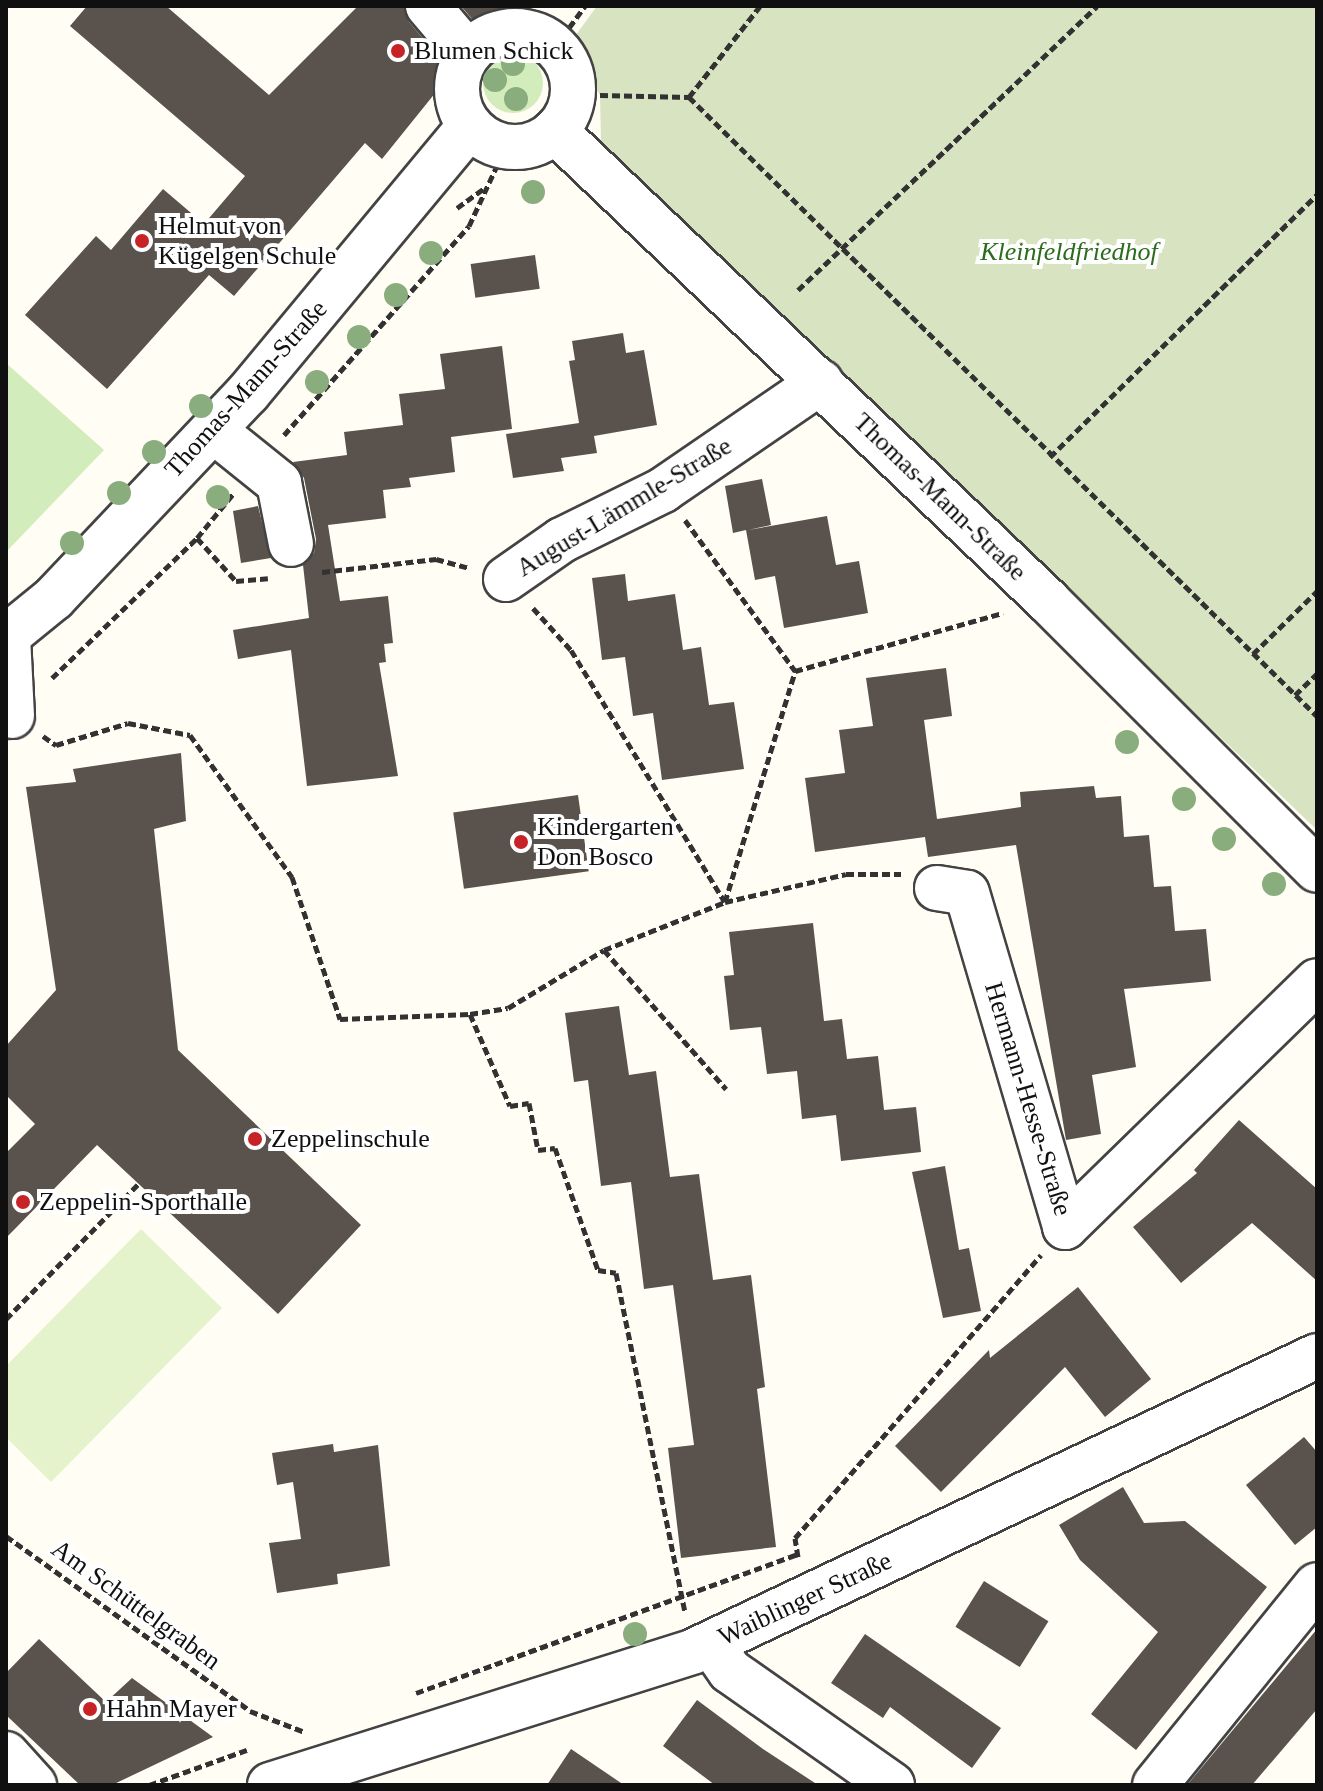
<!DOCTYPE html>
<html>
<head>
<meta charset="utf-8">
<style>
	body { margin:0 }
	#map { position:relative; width:1323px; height:1791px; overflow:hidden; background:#fffdf4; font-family:Georgia,serif }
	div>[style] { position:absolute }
	.green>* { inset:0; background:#d3ecbb }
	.round { border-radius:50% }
	.cemetery>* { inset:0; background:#d8e3c2 }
	.pitch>* { inset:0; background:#e5f3cd }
	.building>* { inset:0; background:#5a524c; transform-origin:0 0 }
	.path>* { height:5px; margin-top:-2.5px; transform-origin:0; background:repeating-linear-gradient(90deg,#323232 0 8px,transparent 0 12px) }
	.roads { filter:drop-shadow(2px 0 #434343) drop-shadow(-2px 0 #434343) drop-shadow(0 2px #434343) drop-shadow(0 -2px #434343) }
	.minor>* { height:44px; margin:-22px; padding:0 22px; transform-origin:22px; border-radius:22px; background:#fff }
	.minor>.ring { margin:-22px; padding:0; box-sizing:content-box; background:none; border:44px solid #fff; border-radius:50% }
	.trees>* { width:24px; height:24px; margin:-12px; border-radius:50%; background:#8aad7e }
	.dots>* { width:22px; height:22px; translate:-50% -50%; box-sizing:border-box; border:4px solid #fff; border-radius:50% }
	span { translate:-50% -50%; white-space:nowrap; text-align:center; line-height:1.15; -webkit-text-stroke:8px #fff; paint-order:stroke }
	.poi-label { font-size:26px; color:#101010 }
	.left { translate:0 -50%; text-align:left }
	.park-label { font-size:26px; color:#2b6c1d; font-style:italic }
	.street-label { font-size:26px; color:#101010 }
	.frame { position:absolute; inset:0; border:8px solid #101010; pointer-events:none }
</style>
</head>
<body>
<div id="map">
	<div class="green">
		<i class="round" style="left:483px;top:53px;width:60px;height:60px"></i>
		<i style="clip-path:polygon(6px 363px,104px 450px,6px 552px)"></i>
	</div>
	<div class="cemetery">
		<i style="clip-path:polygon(597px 6px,1317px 6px,1317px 830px,601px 143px,600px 95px,567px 47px)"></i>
	</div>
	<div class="pitch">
		<i style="clip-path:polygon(141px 1229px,222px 1308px,51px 1482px,6px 1437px,6px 1366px)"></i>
	</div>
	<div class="building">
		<i style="clip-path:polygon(87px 6px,166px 6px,269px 95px,358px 6px,404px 6px,409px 22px,441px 60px,436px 92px,382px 159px,365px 143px,234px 296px,209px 275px,107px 389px,25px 315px,96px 236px,111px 250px,163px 189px,204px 224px,245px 176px,70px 26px)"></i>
		<i style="clip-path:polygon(461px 6px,518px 6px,477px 25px)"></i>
		<i style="left:535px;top:255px;width:34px;height:65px;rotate:82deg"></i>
		<i style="clip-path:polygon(623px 333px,626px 353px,644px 350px,657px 425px,594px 436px,597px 453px,561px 458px,564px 471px,513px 478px,506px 434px,579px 423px,569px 361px,575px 360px,572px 341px)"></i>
		<i style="clip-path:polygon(502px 346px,512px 429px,451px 437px,455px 472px,409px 478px,411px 487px,383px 490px,386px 518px,328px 525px,340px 601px,388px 596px,393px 643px,384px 644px,386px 662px,379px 663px,398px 776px,307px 786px,291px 650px,238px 659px,233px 630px,309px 618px,303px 565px,314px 553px,316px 539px,304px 478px,293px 462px,347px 455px,344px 432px,403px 425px,399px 394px,445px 389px,440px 354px)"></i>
		<i style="clip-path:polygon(762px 479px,771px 525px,748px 530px,827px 516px,836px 565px,859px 561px,868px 613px,784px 628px,775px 576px,755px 580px,746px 530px,733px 533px,725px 486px)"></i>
		<i style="clip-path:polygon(258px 506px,271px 558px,241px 563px,233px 511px)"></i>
		<i style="clip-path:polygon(625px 574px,628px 601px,675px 594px,683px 650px,701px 647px,709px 705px,734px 702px,744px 769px,662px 780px,653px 713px,633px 716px,625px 657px,602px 660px,592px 578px)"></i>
		<i style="clip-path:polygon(946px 668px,952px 716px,924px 720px,937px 819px,1021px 807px,1020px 792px,1094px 786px,1096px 798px,1121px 796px,1124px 837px,1149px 835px,1154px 887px,1171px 886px,1175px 931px,1206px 929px,1211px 981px,1124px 989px,1136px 1067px,1092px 1075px,1101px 1134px,1066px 1140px,1016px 845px,928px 857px,925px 837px,815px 852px,805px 778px,845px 773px,839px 730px,873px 726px,866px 678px)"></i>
		<i style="clip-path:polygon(181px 753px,186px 821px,154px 829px,178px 1050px,361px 1225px,278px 1314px,97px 1145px,6px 1238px,6px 1153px,35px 1124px,6px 1095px,6px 1046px,56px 990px,26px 787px,76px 782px,73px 769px)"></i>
		<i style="left:578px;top:795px;width:77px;height:126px;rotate:82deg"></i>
		<i style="clip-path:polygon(813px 923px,824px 1021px,842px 1019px,847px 1059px,878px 1056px,884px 1110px,916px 1107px,921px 1152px,841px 1161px,836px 1115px,802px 1119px,797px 1071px,767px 1074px,761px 1027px,730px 1030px,724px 976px,734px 975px,729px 932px)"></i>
		<i style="clip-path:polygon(619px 1006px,629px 1075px,656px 1071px,670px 1177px,699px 1174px,713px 1280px,751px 1275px,765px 1387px,757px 1389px,776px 1547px,681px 1558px,668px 1448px,694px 1445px,673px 1285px,644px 1289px,631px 1182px,601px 1186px,588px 1080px,574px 1082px,565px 1013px)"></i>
		<i style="clip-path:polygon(1239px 1120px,1317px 1189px,1317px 1281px,1252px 1223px,1181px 1283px,1133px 1227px,1197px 1173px,1194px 1170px)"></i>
		<i style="clip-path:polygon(945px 1166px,959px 1250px,969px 1248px,981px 1311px,943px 1318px,912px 1172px)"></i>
		<i style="clip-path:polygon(1078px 1287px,1151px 1379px,1105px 1417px,1065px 1367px,941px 1492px,895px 1446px,989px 1350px,990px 1358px)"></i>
		<i style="clip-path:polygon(1304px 1437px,1317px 1452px,1317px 1527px,1295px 1545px,1246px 1485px)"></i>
		<i style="clip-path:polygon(333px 1444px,334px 1452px,378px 1445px,390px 1566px,337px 1574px,338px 1584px,277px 1593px,269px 1543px,301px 1539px,293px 1482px,277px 1485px,272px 1453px)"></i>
		<i style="clip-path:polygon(1123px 1487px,1144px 1523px,1185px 1521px,1267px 1587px,1136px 1750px,1091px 1714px,1158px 1632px,1080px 1560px,1059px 1525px)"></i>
		<i style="left:984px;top:1581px;width:76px;height:54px;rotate:32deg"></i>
		<i style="clip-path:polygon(1317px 1629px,1317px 1709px,1252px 1785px,1187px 1785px)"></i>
		<i style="clip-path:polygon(865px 1634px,1001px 1728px,972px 1768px,890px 1707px,883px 1718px,831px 1683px)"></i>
		<i style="clip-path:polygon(39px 1639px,106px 1702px,132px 1678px,213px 1737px,112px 1785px,80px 1785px,6px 1715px,6px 1673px)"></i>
		<i style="clip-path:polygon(697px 1700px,763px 1749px,818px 1785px,715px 1785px,663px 1746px)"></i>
		<i style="clip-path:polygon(571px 1749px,624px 1785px,547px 1785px)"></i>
	</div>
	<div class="path">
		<i style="left:555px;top:47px;width:51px;rotate:-53.8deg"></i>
		<i style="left:600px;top:95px;width:89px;rotate:1.3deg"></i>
		<i style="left:689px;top:97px;width:882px;rotate:44.59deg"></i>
		<i style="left:689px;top:97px;width:115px;rotate:-52deg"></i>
		<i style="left:457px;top:208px;width:34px;rotate:-36deg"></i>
		<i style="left:798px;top:290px;width:412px;rotate:-43.5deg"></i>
		<i style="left:284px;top:435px;width:279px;rotate:-48.5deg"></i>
		<i style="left:469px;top:226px;width:78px;rotate:-65.1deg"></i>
		<i style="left:1050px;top:457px;width:374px;rotate:-44.5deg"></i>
		<i style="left:685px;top:520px;width:187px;rotate:53.9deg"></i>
		<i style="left:197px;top:538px;width:58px;rotate:47.8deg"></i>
		<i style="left:236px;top:581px;width:32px;rotate:-5deg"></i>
		<i style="left:322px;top:572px;width:115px;rotate:-6.5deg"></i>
		<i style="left:436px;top:559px;width:35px;rotate:15deg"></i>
		<i style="left:533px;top:608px;width:57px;rotate:47.9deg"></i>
		<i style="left:571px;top:650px;width:295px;rotate:58.6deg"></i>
		<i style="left:725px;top:902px;width:124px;rotate:-13deg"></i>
		<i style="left:846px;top:874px;width:55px"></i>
		<i style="left:1253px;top:654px;width:90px;rotate:-44.5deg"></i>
		<i style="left:52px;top:678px;width:202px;rotate:-44deg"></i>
		<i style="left:197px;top:538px;width:57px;rotate:-50.7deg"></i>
		<i style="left:1295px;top:695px;width:30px;rotate:-44deg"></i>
		<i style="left:43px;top:736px;width:16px;rotate:35deg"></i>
		<i style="left:56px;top:745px;width:75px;rotate:-17deg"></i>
		<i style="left:128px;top:723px;width:63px;rotate:11deg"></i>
		<i style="left:190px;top:735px;width:175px;rotate:54.3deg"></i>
		<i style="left:292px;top:877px;width:150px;rotate:71.3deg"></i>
		<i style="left:340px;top:1019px;width:130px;rotate:-2.2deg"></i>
		<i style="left:470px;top:1014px;width:38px;rotate:-9deg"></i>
		<i style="left:508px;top:1008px;width:112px;rotate:-31.1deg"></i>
		<i style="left:604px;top:950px;width:130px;rotate:-21.6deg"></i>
		<i style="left:725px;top:902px;width:241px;rotate:-73.1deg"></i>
		<i style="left:795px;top:671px;width:216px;rotate:-15.6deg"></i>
		<i style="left:604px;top:950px;width:185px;rotate:48.7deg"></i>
		<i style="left:470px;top:1014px;width:100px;rotate:66.5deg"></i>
		<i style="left:510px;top:1106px;width:19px;rotate:-9deg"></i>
		<i style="left:529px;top:1103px;width:48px;rotate:79.2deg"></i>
		<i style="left:538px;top:1150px;width:17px;rotate:-7deg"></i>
		<i style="left:555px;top:1148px;width:129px;rotate:70.6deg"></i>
		<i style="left:598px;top:1270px;width:18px;rotate:9deg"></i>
		<i style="left:616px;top:1273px;width:345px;rotate:78.5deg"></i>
		<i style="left:6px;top:1319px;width:189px;rotate:-45.6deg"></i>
		<i style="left:6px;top:1536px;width:300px;rotate:35.6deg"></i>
		<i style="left:250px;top:1711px;width:59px;rotate:20.9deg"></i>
		<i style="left:798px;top:1557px;width:19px;rotate:-99deg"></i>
		<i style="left:795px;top:1538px;width:375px;rotate:-49deg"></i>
		<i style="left:416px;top:1693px;width:406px;rotate:-20deg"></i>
		<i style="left:149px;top:1785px;width:104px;rotate:-19.7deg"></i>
	</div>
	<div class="roads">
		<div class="minor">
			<i style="left:428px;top:6px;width:62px;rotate:49.6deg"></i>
			<i class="ring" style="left:457px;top:31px;width:72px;height:72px"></i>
			<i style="left:555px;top:131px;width:681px;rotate:43.63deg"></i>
			<i style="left:1048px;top:601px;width:380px;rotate:45deg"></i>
			<i style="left:213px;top:430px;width:85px;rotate:38.8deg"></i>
			<i style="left:279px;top:483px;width:62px;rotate:78.9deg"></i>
			<i style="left:506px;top:579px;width:68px;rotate:-34.9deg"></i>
			<i style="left:562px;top:540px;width:113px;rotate:-26.3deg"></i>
			<i style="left:663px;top:490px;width:191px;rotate:-34.4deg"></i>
			<i style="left:6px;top:637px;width:62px;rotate:-39.1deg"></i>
			<i style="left:54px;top:598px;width:282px;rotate:-46.6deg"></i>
			<i style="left:248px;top:393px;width:347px;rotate:-50.3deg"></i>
			<i style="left:8px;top:637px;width:79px;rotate:87.1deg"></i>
			<i style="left:937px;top:888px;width:30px;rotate:9deg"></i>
			<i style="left:967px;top:893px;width:348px;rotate:73.6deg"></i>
			<i style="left:1065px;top:1227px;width:352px;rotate:-44.3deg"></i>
			<i style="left:711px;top:1644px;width:33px;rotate:55deg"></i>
			<i style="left:730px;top:1671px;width:198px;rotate:35.1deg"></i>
			<i style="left:6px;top:1754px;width:42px;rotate:47.9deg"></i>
			<i style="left:270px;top:1785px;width:445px;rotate:-17.5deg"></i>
			<i style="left:694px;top:1651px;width:689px;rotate:-25.34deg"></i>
			<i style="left:1155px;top:1785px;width:257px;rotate:-51deg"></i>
		</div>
	</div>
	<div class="trees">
		<i style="left:513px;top:64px"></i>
		<i style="left:495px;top:80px"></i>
		<i style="left:516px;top:99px"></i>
		<i style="left:533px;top:192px"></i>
		<i style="left:431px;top:253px"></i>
		<i style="left:396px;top:295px"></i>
		<i style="left:359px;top:337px"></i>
		<i style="left:317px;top:382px"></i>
		<i style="left:201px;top:406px"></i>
		<i style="left:154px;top:452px"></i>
		<i style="left:119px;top:493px"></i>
		<i style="left:218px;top:497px"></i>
		<i style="left:72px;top:543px"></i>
		<i style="left:1127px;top:742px"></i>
		<i style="left:1184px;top:799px"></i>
		<i style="left:1224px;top:839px"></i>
		<i style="left:1274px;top:884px"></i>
		<i style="left:635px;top:1634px"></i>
	</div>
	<div class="dots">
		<i style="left:398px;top:51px;background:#c72226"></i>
		<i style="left:142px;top:241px;background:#c72226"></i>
		<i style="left:521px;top:842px;background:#c72226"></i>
		<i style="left:255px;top:1139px;background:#c72226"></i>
		<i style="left:23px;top:1202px;background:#c72226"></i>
		<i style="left:90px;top:1709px;background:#c72226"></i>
	</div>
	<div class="poi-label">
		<span class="left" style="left:414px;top:51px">Blumen Schick</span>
		<span class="left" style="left:158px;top:241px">Helmut von<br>Kügelgen Schule</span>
		<span class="left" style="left:537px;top:842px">Kindergarten<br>Don Bosco</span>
		<span class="left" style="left:271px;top:1139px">Zeppelinschule</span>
		<span class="left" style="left:39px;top:1202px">Zeppelin-Sporthalle</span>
		<span class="left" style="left:106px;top:1709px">Hahn Mayer</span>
	</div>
	<div class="park-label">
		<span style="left:1069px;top:252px">Kleinfeldfriedhof</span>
	</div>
	<div class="street-label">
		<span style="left:246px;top:389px;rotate:-48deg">Thomas-Mann-Straße</span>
		<span style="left:940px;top:497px;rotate:44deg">Thomas-Mann-Straße</span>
		<span style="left:624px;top:507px;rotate:-31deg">August-Lämmle-Straße</span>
		<span style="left:1028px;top:1099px;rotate:73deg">Hermann-Hesse-Straße</span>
		<span style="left:805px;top:1599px;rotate:-25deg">Waiblinger Straße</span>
		<span style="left:136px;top:1605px;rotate:36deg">Am Schüttelgraben</span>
	</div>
	<div class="frame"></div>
</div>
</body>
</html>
